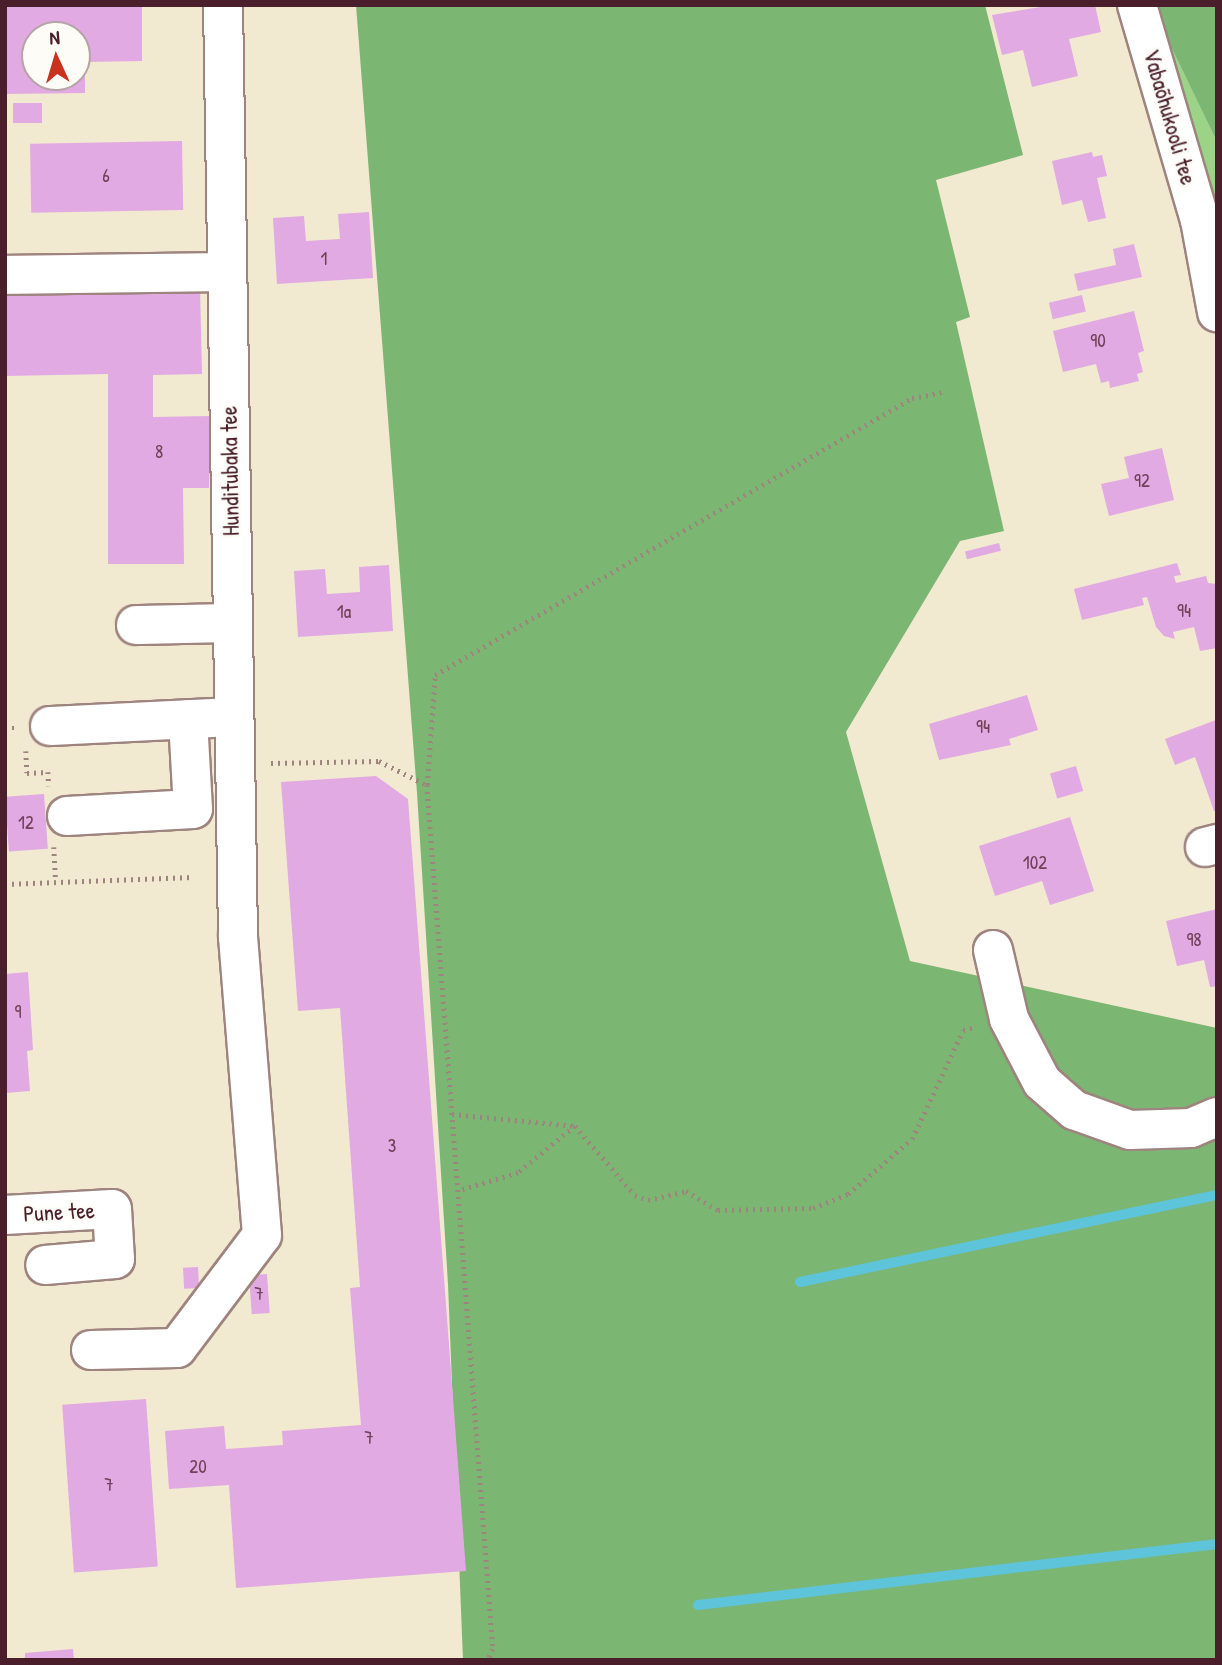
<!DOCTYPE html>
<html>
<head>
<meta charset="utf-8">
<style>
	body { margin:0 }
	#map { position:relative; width:1222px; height:1665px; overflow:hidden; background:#f2e9d1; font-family:"Patrick Hand",sans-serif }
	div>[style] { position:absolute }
	.green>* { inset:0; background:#9bd486 }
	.forest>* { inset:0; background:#7cb673 }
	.stream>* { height:10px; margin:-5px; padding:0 5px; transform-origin:5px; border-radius:5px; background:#5dc4da }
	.building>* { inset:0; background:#e1aae2; transform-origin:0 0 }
	.path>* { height:4.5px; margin-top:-2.25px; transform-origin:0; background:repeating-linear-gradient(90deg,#9e847e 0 2px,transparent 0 7px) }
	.roads { filter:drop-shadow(2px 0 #9e847e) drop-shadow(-2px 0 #9e847e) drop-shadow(0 2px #9e847e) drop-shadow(0 -2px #9e847e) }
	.minor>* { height:38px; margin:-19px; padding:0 19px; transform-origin:19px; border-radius:19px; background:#fff }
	span { translate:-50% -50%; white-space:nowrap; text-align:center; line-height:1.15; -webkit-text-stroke:6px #fdfcf7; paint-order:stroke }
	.number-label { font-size:19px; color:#704259 }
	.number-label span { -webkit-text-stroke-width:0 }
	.street-label { font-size:23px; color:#4a1f2b }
	.frame { position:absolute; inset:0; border:7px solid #4a1f2b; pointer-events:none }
	.north { position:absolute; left:21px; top:21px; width:70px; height:70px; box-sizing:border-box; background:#fdfcf7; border:2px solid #b5a4a5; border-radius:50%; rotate:356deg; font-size:19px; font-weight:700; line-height:28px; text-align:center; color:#4a1f2b }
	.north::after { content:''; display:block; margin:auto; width:24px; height:32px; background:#c8321e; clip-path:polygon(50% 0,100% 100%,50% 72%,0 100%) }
</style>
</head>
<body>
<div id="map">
	<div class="green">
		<i style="clip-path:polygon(1163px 30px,1217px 142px,1217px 243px)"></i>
	</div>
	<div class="forest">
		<i style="clip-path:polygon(356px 5px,985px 5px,1023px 155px,936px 180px,970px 317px,956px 322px,1004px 531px,960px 541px,846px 732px,910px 961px,1217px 1028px,1217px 1660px,463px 1660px,448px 1284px,417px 793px)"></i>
		<i style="clip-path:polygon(1152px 5px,1217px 5px,1217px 142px,1163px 30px)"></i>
	</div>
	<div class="stream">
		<i style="left:800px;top:1282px;width:426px;rotate:-11.8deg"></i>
		<i style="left:698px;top:1605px;width:523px;rotate:-6.7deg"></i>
	</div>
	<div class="building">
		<i style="clip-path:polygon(evenodd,142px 5px,142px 61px,85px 62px,85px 93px,5px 94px,5px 7px,142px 5px,35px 35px,77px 35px,77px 77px,35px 77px,35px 35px)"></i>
		<i style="clip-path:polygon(1053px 5px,1095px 5px,1101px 32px,1069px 39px,1078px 76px,1032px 87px,1023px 50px,1002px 55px,992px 15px)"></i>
		<i style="left:13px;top:103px;width:29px;height:20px"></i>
		<i style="left:182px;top:141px;width:69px;height:152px;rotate:89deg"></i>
		<i style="clip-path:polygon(1092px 152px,1093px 157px,1102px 155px,1107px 176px,1097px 178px,1106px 218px,1088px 222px,1082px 200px,1062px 205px,1052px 161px)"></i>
		<i style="clip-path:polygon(369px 212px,373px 278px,277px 284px,273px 218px,304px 216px,306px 241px,340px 239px,338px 214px)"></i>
		<i style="clip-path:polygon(1134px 244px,1142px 277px,1078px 291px,1074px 274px,1116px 265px,1113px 249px)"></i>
		<i style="clip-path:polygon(200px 286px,202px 374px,153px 375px,153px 417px,211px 416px,209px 488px,183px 488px,184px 564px,108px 564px,108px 374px,5px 376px,5px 291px)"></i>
		<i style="left:1082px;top:295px;width:17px;height:34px;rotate:77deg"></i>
		<i style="clip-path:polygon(1134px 311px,1144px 351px,1138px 353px,1143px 372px,1137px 374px,1139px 381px,1110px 388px,1109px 381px,1101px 383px,1096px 364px,1063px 372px,1053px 331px)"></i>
		<i style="clip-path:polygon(1162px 448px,1174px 500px,1109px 516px,1101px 484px,1129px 478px,1124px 457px)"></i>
		<i style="left:999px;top:543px;width:8px;height:35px;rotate:76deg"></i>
		<i style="clip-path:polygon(1177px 563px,1181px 575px,1174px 576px,1176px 583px,1206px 576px,1208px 583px,1217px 584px,1217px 648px,1200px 651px,1194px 627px,1173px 632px,1175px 639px,1164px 636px,1156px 627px,1147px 597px,1142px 598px,1144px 605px,1082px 620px,1074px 589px)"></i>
		<i style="clip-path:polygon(389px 565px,393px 631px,298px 637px,294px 571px,325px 569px,327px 594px,360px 592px,359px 567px)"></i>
		<i style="clip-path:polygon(1027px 695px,1038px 730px,1009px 739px,1011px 745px,939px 760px,929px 724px)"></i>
		<i style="clip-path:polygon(1216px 720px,1217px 810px,1214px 811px,1195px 757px,1175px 765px,1165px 739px)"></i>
		<i style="left:1076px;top:766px;width:26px;height:27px;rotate:74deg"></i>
		<i style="clip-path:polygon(376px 776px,408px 799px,466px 1571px,236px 1588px,229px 1485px,169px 1489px,165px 1431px,224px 1426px,226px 1449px,283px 1445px,282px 1431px,361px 1425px,350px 1288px,360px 1287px,340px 1008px,298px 1011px,281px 782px)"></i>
		<i style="left:44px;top:794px;width:55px;height:39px;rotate:86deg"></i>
		<i style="clip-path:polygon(1070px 817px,1094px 891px,1050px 905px,1042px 881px,995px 896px,979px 846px)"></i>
		<i style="clip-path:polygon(1217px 909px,1217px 986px,1210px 987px,1204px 960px,1177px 966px,1166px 921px)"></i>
		<i style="clip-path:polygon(28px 972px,33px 1050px,27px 1051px,30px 1091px,5px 1093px,5px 974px)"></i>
		<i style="left:198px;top:1267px;width:21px;height:15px;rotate:87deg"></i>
		<i style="left:267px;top:1274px;width:39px;height:18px;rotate:86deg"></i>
		<i style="left:146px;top:1399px;width:168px;height:84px;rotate:86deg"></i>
		<i style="clip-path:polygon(73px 1649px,74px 1660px,25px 1660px,25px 1653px)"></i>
	</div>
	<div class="path">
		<i style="left:5px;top:728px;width:13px"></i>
		<i style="left:26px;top:751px;width:22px;rotate:87deg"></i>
		<i style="left:27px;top:773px;width:21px;rotate:-3deg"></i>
		<i style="left:48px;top:772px;width:14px;rotate:86deg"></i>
		<i style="left:271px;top:763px;width:108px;rotate:-1.1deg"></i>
		<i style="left:379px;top:761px;width:54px;rotate:26.6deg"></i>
		<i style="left:427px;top:785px;width:867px;rotate:85.63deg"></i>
		<i style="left:493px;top:1649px;width:12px;rotate:114deg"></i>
		<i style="left:427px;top:785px;width:110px;rotate:-85.8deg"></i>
		<i style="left:435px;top:675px;width:552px;rotate:-30.14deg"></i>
		<i style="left:912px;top:398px;width:32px;rotate:-11deg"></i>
		<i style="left:54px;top:847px;width:34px;rotate:87deg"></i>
		<i style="left:5px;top:884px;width:188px;rotate:-2.1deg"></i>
		<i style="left:452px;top:1114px;width:124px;rotate:5.6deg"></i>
		<i style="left:575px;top:1126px;width:74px;rotate:140.5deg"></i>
		<i style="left:518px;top:1173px;width:63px;rotate:163.3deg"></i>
		<i style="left:575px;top:1126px;width:91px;rotate:49deg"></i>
		<i style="left:635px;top:1195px;width:14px;rotate:21deg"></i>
		<i style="left:648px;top:1200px;width:39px;rotate:-13deg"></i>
		<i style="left:686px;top:1191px;width:37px;rotate:31deg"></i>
		<i style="left:718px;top:1210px;width:95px;rotate:-1.2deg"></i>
		<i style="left:813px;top:1208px;width:38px;rotate:-22deg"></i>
		<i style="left:848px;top:1194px;width:84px;rotate:-40.7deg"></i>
		<i style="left:912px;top:1139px;width:120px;rotate:-64.9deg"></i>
		<i style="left:963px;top:1030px;width:12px;rotate:-14deg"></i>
	</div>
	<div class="roads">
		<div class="minor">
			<i style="left:1137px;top:5px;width:224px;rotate:73.7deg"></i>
			<i style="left:1200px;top:220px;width:94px;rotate:79.5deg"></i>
			<i style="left:5px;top:275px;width:222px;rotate:-0.8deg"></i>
			<i style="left:136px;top:625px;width:96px;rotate:-1.2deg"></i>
			<i style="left:50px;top:726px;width:164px;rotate:-2.8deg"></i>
			<i style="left:67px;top:816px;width:126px;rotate:-3.2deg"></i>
			<i style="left:193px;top:809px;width:90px;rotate:-93.2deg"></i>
			<i style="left:1205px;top:847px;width:12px;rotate:-14deg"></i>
			<i style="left:993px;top:950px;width:71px;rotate:76.9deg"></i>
			<i style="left:1009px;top:1019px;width:71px;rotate:62.4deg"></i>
			<i style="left:1042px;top:1082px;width:43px;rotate:41.2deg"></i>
			<i style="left:1074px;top:1110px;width:59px;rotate:19.7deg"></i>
			<i style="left:1130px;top:1130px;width:61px;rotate:-1.9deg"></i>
			<i style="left:1191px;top:1128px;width:28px;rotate:-23deg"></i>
			<i style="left:5px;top:1215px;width:107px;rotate:-3.2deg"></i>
			<i style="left:112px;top:1209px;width:50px;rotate:86.6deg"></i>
			<i style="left:115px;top:1259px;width:70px;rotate:175.1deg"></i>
			<i style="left:91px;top:1350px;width:86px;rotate:-1.3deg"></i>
			<i style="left:177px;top:1348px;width:141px;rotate:-53deg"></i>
			<i style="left:262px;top:1235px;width:299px;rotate:-94.6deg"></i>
			<i style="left:238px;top:937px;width:932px;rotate:-90.92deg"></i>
		</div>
	</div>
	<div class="number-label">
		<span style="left:106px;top:176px">6</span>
		<span style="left:324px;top:259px">1</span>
		<span style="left:1098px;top:341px">90</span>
		<span style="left:159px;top:452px">8</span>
		<span style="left:1142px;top:481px">92</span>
		<span style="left:1184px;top:611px">94</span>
		<span style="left:344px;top:612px">1a</span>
		<span style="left:983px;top:727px">94</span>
		<span style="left:26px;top:823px">12</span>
		<span style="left:1035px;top:863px">102</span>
		<span style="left:1194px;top:940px">98</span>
		<span style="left:18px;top:1012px">9</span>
		<span style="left:392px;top:1146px">3</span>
		<span style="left:259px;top:1294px">7</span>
		<span style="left:369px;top:1438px">7</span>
		<span style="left:198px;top:1467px">20</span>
		<span style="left:109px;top:1485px">7</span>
	</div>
	<div class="street-label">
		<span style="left:1170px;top:117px;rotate:74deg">Vabaõhukooli tee</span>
		<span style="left:230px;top:471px;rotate:-91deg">Hunditubaka tee</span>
		<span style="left:59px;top:1212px;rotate:-3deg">Pune tee</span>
	</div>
	<div class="frame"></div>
	<div class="north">N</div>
</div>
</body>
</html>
